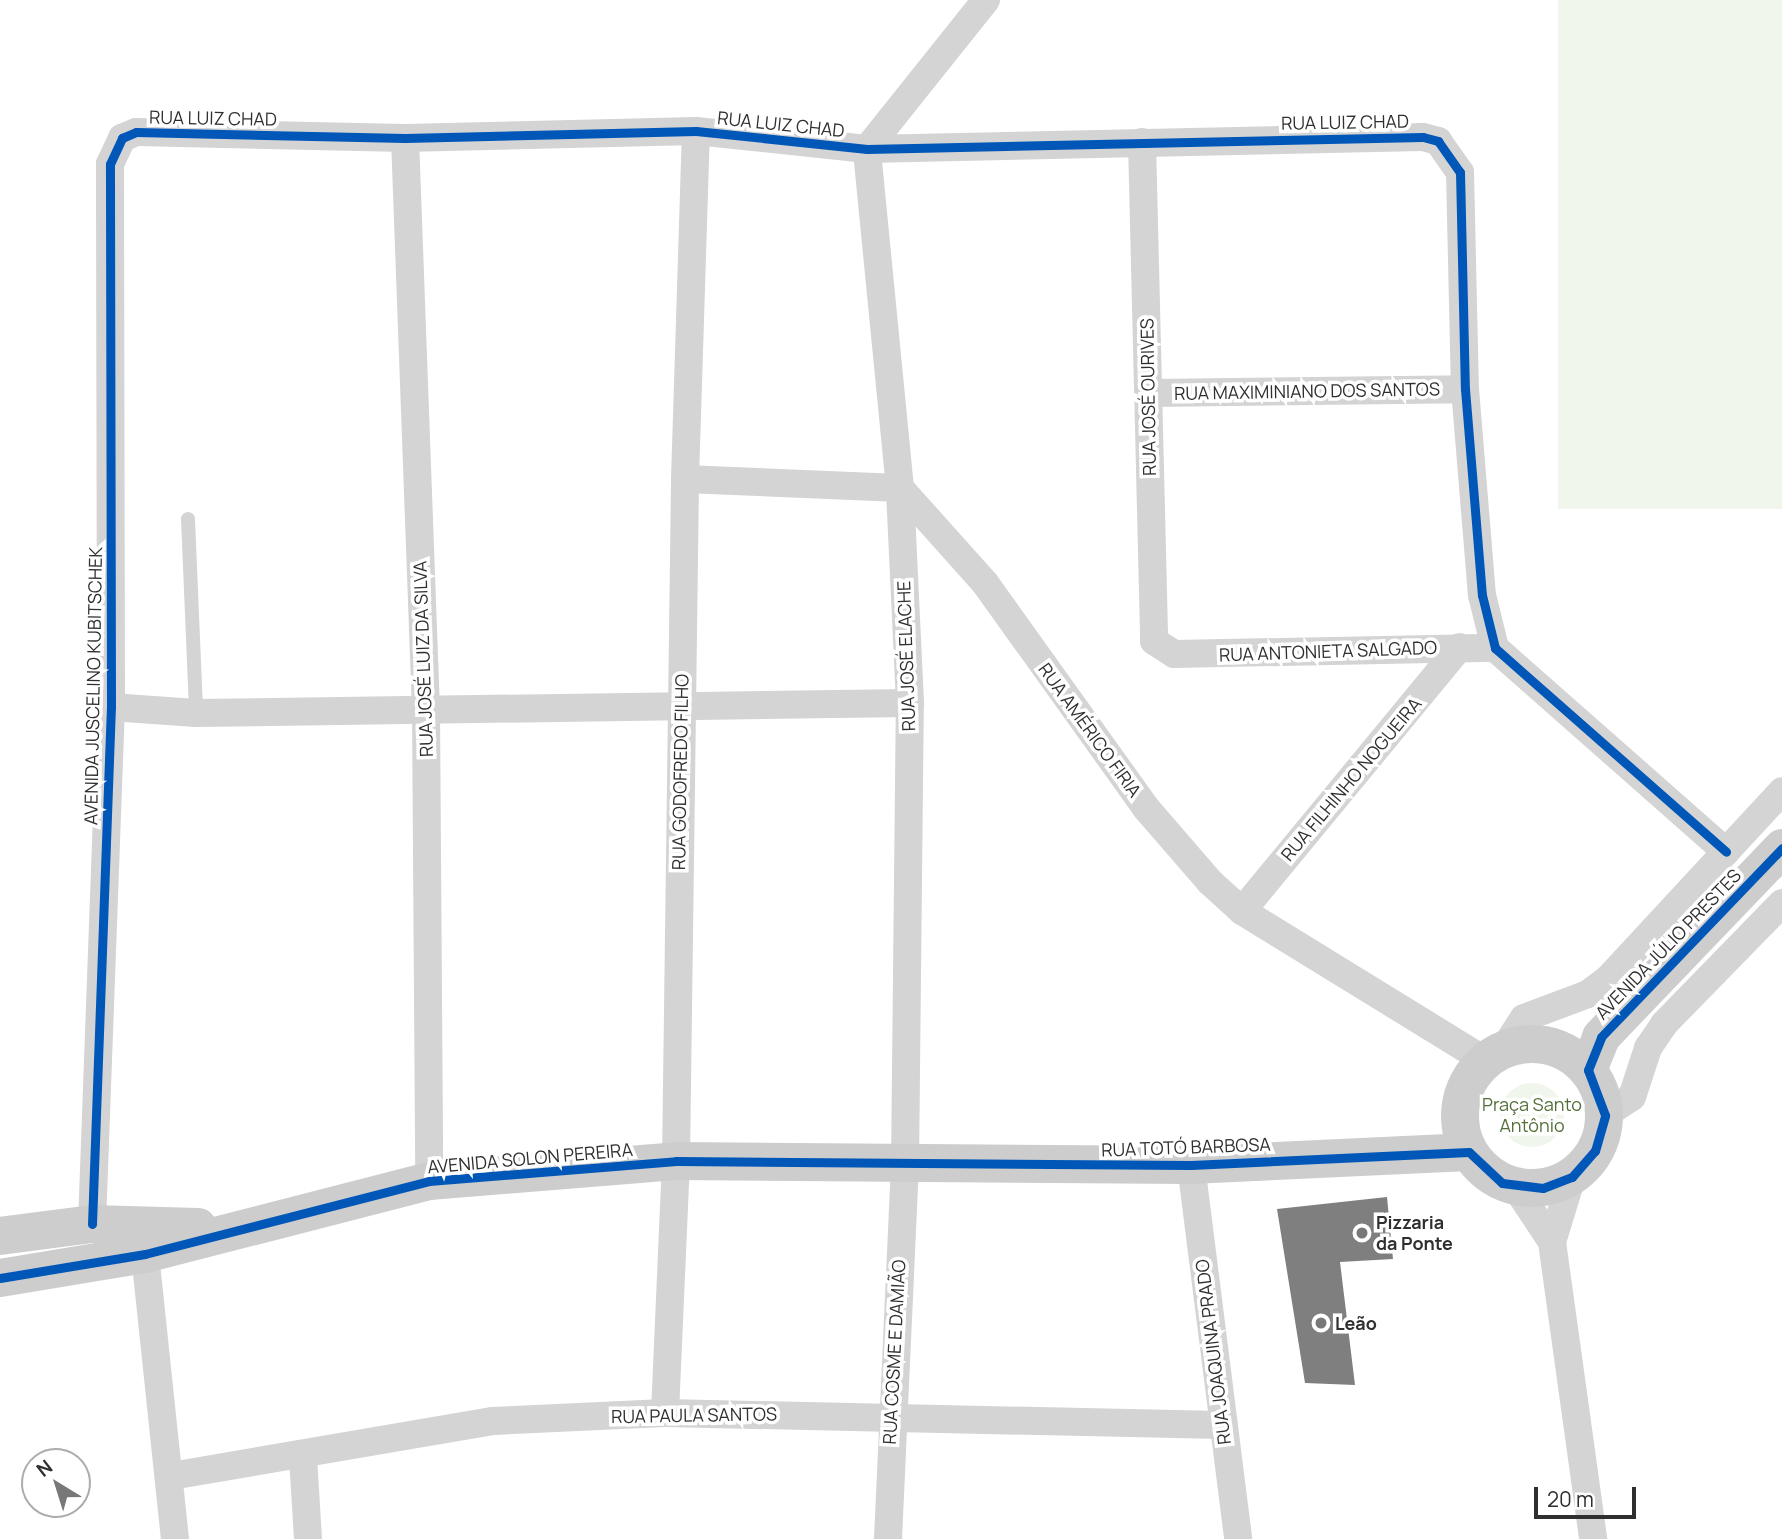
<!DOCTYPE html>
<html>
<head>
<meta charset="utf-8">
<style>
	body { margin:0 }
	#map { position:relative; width:1782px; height:1539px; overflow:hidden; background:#fff; font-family:Manrope,sans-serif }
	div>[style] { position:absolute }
	.green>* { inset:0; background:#f1f6ec; transform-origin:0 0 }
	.round { border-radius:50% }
	.building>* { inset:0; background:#7f7f7f }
	.lane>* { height:14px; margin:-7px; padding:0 7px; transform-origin:7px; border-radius:7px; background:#d4d4d4 }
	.street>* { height:28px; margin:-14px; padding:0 14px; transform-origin:14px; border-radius:14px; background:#d4d4d4 }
	.secondary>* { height:38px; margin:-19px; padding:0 19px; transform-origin:19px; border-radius:19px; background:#cdcdcd }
	.secondary>.ring { margin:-19px; padding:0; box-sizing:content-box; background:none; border:38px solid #cdcdcd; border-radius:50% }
	.cycleway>* { height:9px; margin:-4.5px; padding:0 4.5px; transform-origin:4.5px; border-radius:4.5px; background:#0057b8 }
	.dots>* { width:19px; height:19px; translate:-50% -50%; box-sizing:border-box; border:4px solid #fff; border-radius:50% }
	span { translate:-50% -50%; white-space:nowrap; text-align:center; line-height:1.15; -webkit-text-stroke:7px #fff; paint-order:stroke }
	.street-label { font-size:18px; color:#2f2f2f }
	.park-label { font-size:18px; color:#526f38 }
	.poi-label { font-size:18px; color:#2f2f2f; font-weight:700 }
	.left { translate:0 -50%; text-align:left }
	.north { position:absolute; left:21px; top:1448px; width:70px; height:70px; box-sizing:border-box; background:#fff; border:2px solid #acacac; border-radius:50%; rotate:322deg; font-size:19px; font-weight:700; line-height:28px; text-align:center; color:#2f2f2f }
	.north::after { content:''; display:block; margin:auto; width:24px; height:32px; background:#787878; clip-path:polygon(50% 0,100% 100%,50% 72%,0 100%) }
	.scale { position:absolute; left:1534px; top:1487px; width:102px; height:32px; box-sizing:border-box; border:4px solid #2f2f2f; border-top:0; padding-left:9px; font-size:21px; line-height:24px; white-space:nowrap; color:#2f2f2f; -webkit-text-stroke:5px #fff; paint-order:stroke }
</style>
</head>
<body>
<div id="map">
	<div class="green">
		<i style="left:1782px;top:0;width:509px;height:224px;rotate:90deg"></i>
		<i class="round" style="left:1500px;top:1083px;width:64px;height:64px"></i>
	</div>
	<div class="building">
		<i style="clip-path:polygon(1387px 1197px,1393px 1259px,1340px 1262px,1355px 1385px,1305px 1383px,1277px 1209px)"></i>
	</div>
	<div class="lane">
		<i style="left:188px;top:519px;width:194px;rotate:87.6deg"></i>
	</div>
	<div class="street">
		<i style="left:405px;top:138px;width:572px;rotate:87.9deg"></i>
		<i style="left:426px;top:710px;width:471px;rotate:89.6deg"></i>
		<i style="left:1142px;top:142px;width:499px;rotate:88.6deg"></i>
		<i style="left:1154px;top:641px;width:24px;rotate:33deg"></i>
		<i style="left:1174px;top:654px;width:321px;rotate:-1.1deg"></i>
		<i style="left:1150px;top:393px;width:315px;rotate:-0.7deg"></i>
		<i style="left:685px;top:479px;width:215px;rotate:2.4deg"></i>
		<i style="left:900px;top:488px;width:127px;rotate:48.2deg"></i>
		<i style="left:985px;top:583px;width:277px;rotate:54.4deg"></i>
		<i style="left:1146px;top:808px;width:98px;rotate:49.1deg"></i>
		<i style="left:1210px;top:882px;width:43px;rotate:42.2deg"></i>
		<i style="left:1242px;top:911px;width:286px;rotate:31.6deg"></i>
		<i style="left:111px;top:707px;width:85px;rotate:4deg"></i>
		<i style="left:196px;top:713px;width:714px;rotate:-0.8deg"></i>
		<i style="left:1242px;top:911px;width:342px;rotate:-50.5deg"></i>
		<i style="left:1503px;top:1050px;width:38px;rotate:-57deg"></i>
		<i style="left:1524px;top:1018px;width:68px;rotate:-20.6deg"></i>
		<i style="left:1588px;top:994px;width:25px;rotate:-37deg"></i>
		<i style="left:1608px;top:979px;width:256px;rotate:-47.2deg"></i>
		<i style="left:1605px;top:1115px;width:32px;rotate:-34deg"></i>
		<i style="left:1632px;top:1097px;width:52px;rotate:-71.9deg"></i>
		<i style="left:1648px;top:1048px;width:29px;rotate:-56deg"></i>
		<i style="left:1664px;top:1024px;width:169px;rotate:-45.7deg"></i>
		<i style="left:1191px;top:1165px;width:377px;rotate:82.8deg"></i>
		<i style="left:1572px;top:1177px;width:68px;rotate:107.1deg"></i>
		<i style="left:1552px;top:1242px;width:300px;rotate:82.1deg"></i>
		<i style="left:1515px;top:1186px;width:67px;rotate:56.5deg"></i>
		<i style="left:92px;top:1224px;width:517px;rotate:-87.9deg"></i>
		<i style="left:111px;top:707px;width:543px;rotate:-90.11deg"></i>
		<i style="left:110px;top:164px;width:29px;rotate:-65deg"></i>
		<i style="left:122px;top:138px;width:15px;rotate:-23deg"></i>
		<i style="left:136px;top:132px;width:269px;rotate:1.3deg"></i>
		<i style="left:405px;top:138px;width:291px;rotate:-1.4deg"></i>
		<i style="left:696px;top:131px;width:172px;rotate:6deg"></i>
		<i style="left:867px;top:149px;width:556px;rotate:-1.24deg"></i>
		<i style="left:1423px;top:137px;width:16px;rotate:15deg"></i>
		<i style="left:1438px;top:141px;width:38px;rotate:55deg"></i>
		<i style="left:1460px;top:172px;width:217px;rotate:88.7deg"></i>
		<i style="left:1465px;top:389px;width:207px;rotate:85.3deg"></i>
		<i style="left:1482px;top:595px;width:55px;rotate:76.2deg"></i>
		<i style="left:1495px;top:648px;width:308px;rotate:41.4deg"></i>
		<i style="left:145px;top:1254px;width:287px;rotate:84deg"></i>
		<i style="left:665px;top:1413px;width:252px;rotate:-87.5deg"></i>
		<i style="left:676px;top:1161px;width:682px;rotate:-89.24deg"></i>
		<i style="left:685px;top:479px;width:348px;rotate:-88.2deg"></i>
		<i style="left:303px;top:1457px;width:82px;rotate:86.5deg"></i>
		<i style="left:171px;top:1476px;width:327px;rotate:-9.7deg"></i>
		<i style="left:493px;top:1421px;width:172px;rotate:-2.7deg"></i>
		<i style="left:665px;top:1413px;width:556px;rotate:1.24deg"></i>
		<i style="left:888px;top:1539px;width:373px;rotate:-87.4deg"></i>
		<i style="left:905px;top:1166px;width:463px;rotate:-89.4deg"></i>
		<i style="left:910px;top:703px;width:215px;rotate:-92.7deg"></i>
		<i style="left:900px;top:488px;width:341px;rotate:-95.6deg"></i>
		<i style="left:867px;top:149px;width:191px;rotate:-51.4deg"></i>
	</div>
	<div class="secondary">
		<i class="ring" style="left:1460px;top:1044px;width:106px;height:106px"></i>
		<i style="left:1588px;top:1070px;width:35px;rotate:-68deg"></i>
		<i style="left:1601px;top:1037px;width:262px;rotate:-46.2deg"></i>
		<i style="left:0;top:1236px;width:93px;rotate:-7.4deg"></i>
		<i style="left:92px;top:1224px;width:106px;rotate:1.6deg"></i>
		<i style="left:0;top:1278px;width:147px;rotate:-9.4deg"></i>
		<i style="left:145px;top:1254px;width:293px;rotate:-14.4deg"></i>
		<i style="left:429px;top:1181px;width:248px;rotate:-4.6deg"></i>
		<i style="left:676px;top:1161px;width:515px;rotate:0.45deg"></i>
		<i style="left:1191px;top:1165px;width:278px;rotate:-2.7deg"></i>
	</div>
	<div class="cycleway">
		<i style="left:92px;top:1224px;width:517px;rotate:-87.9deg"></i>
		<i style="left:111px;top:707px;width:543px;rotate:-90.11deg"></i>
		<i style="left:110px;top:164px;width:29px;rotate:-65deg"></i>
		<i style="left:122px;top:138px;width:15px;rotate:-23deg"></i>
		<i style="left:136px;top:132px;width:269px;rotate:1.3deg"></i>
		<i style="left:405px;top:138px;width:291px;rotate:-1.4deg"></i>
		<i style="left:696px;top:131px;width:172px;rotate:6deg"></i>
		<i style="left:867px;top:149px;width:556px;rotate:-1.24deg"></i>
		<i style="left:1423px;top:137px;width:16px;rotate:15deg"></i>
		<i style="left:1438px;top:141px;width:38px;rotate:55deg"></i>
		<i style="left:1460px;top:172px;width:217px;rotate:88.7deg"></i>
		<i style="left:1465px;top:389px;width:207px;rotate:85.3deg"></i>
		<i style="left:1482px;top:595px;width:55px;rotate:76.2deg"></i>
		<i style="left:1495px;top:648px;width:308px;rotate:41.4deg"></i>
		<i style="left:0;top:1278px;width:147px;rotate:-9.4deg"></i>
		<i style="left:145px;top:1254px;width:293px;rotate:-14.4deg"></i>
		<i style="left:429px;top:1181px;width:248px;rotate:-4.6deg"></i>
		<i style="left:676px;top:1161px;width:515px;rotate:0.45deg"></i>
		<i style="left:1191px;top:1165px;width:278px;rotate:-2.7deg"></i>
		<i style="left:1469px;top:1152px;width:45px;rotate:43.2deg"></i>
		<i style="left:1502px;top:1183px;width:41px;rotate:7deg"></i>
		<i style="left:1543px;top:1188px;width:31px;rotate:-21deg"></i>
		<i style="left:1572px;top:1177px;width:35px;rotate:-49deg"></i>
		<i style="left:1595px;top:1151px;width:37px;rotate:-74deg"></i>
		<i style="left:1605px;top:1115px;width:48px;rotate:-110.7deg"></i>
		<i style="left:1588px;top:1070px;width:35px;rotate:-68deg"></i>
		<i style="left:1601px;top:1037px;width:262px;rotate:-46.2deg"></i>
	</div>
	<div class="dots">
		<i style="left:1362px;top:1233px;background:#787878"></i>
		<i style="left:1321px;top:1323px;background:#787878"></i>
	</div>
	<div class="street-label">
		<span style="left:213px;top:118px;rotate:1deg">RUA LUIZ CHAD</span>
		<span style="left:1345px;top:122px;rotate:-1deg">RUA LUIZ CHAD</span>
		<span style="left:781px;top:124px;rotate:6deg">RUA LUIZ CHAD</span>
		<span style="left:1307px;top:391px;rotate:-1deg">RUA MAXIMINIANO DOS SANTOS</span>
		<span style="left:1148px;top:397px;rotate:-91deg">RUA JOSÉ OURIVES</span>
		<span style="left:1328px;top:651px;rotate:-2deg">RUA ANTONIETA SALGADO</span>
		<span style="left:906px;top:656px;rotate:-92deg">RUA JOSÉ ELACHE</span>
		<span style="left:423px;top:659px;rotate:-92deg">RUA JOSÉ LUIZ DA SILVA</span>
		<span style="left:93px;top:686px;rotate:-89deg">AVENIDA JUSCELINO KUBITSCHEK</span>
		<span style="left:1090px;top:730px;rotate:54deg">RUA AMÉRICO FIRIA</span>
		<span style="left:680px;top:772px;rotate:-89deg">RUA GODOFREDO FILHO</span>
		<span style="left:1351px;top:779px;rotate:-50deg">RUA FILHINHO NOGUEIRA</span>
		<span style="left:1668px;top:944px;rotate:-46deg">AVENIDA JÚLIO PRESTES</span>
		<span style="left:1186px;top:1147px;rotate:-2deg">RUA TOTÓ BARBOSA</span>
		<span style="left:530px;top:1158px;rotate:-5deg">AVENIDA SOLON PEREIRA</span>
		<span style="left:894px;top:1352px;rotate:-87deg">RUA COSME E DAMIÃO</span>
		<span style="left:1213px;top:1352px;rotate:-97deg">RUA JOAQUINA PRADO</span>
		<span style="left:694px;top:1415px;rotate:-1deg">RUA PAULA SANTOS</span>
	</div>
	<div class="park-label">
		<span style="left:1532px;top:1115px">Praça Santo<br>Antônio</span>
	</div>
	<div class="poi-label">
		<span class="left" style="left:1376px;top:1233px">Pizzaria<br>da Ponte</span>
		<span class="left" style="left:1335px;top:1323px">Leão</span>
	</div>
	<div class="north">N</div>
	<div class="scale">20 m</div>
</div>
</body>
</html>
